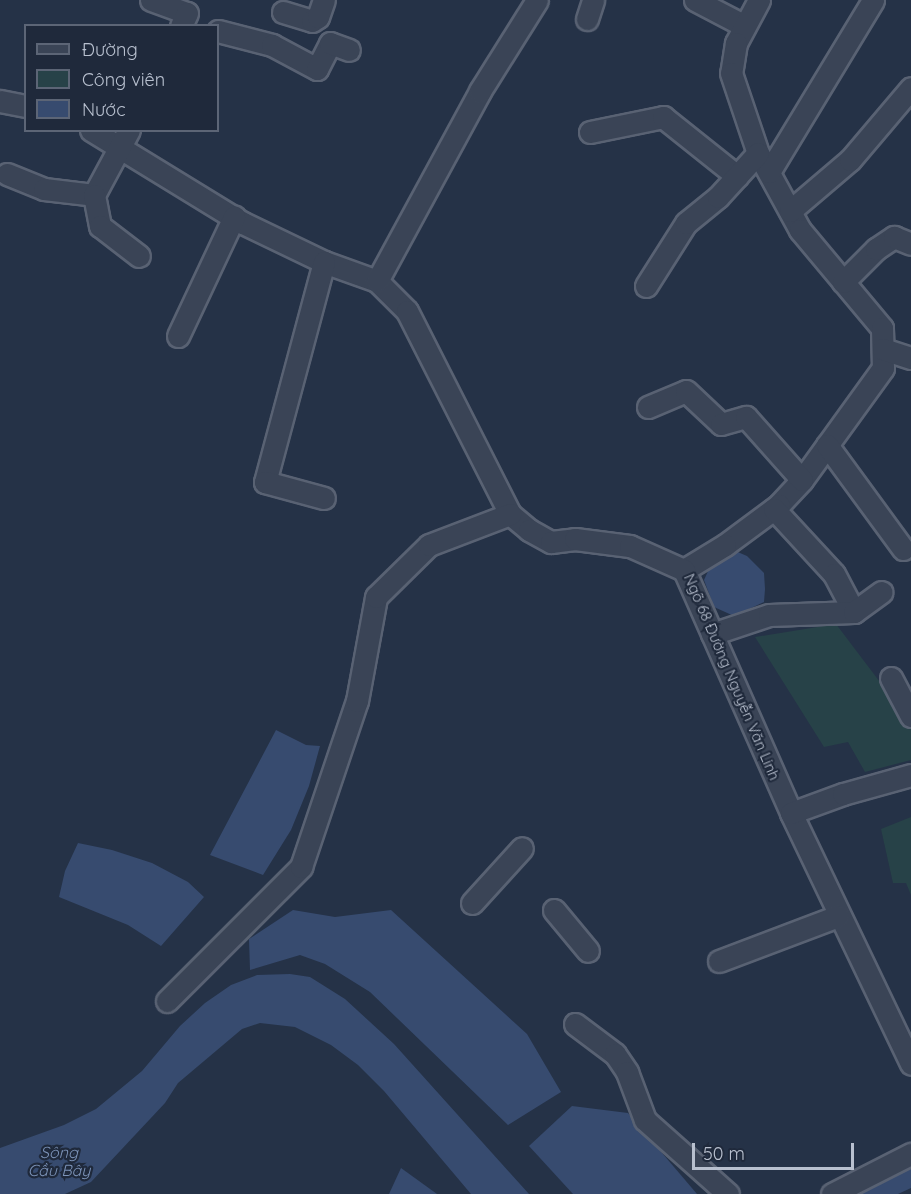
<!DOCTYPE html>
<html>
<head>
<meta charset="utf-8">
<style>
	body { margin:0 }
	#map { position:relative; width:911px; height:1194px; overflow:hidden; background:#253247; font-family:Quicksand,sans-serif }
	div>[style] { position:absolute }
	.green>* { inset:0; background:#274248 }
	.water>* { inset:0; background:#374b6f }
	.roads { filter:drop-shadow(2px 0 #596273) drop-shadow(-2px 0 #596273) drop-shadow(0 2px #596273) drop-shadow(0 -2px #596273) }
	.street>* { height:21px; margin:-10.5px; padding:0 10.5px; transform-origin:10.5px; border-radius:10.5px; background:#3a4456 }
	span { translate:-50% -50%; white-space:nowrap; text-align:center; line-height:1.15; -webkit-text-stroke:4.5px #1f293b; paint-order:stroke }
	.street-label { font-size:15px; color:#b8c0cf }
	.water-label { font-size:16px; color:#7c93b8; font-style:italic }
	.legend { position:absolute; left:24px; top:24px; width:195px; height:108px; box-sizing:border-box; background:#1f293b; border:2px solid #5c6576; margin:0; padding:8px 10px; list-style:none; font-size:18px; color:#b8c0cf }
	.legend li { display:flex; align-items:center; gap:12px; height:30px }
	.legend b { width:30px; border:2px solid #5c6576 }
	.scale { position:absolute; left:692px; top:1143px; width:162px; height:27px; box-sizing:border-box; border:3px solid #b8c0cf; border-top:0; padding-left:8px; font-size:18px; line-height:21px; white-space:nowrap; color:#b8c0cf; -webkit-text-stroke:4px #1f293b; paint-order:stroke }
</style>
</head>
<body>
<div id="map">
	<div class="green">
		<i style="clip-path:polygon(836px 624px,911px 723px,911px 760px,865px 772px,848px 742px,824px 747px,755px 637px)"></i>
		<i style="clip-path:polygon(911px 817px,911px 895px,906px 883px,893px 883px,881px 829px)"></i>
	</div>
	<div class="water">
		<i style="clip-path:polygon(733px 550px,747px 556px,764px 573px,765px 589px,764px 602px,734px 616px,714px 607px,704px 580px,709px 569px)"></i>
		<i style="clip-path:polygon(276px 730px,306px 745px,320px 746px,309px 786px,291px 830px,263px 875px,210px 855px)"></i>
		<i style="clip-path:polygon(78px 843px,112px 850px,152px 863px,188px 882px,204px 897px,161px 946px,128px 925px,59px 897px,65px 871px)"></i>
		<i style="clip-path:polygon(293px 910px,335px 917px,391px 910px,527px 1034px,561px 1092px,508px 1125px,370px 992px,325px 964px,300px 955px,250px 970px,249px 939px)"></i>
		<i style="clip-path:polygon(290px 974px,310px 977px,345px 999px,394px 1044px,529px 1194px,471px 1194px,384px 1091px,358px 1065px,331px 1045px,295px 1027px,260px 1023px,242px 1029px,178px 1083px,165px 1103px,91px 1182px,65px 1194px,0 1194px,0 1148px,64px 1125px,96px 1109px,142px 1071px,180px 1026px,205px 1003px,231px 985px,257px 975px)"></i>
		<i style="clip-path:polygon(572px 1106px,628px 1113px,697px 1194px,573px 1194px,529px 1146px)"></i>
		<i style="clip-path:polygon(911px 1165px,911px 1188px,898px 1194px,852px 1194px)"></i>
		<i style="clip-path:polygon(401px 1168px,437px 1194px,389px 1194px)"></i>
	</div>
	<div class="roads">
		<div class="street">
			<i style="left:151px;top:0;width:38px;rotate:20deg"></i>
			<i style="left:187px;top:13px;width:14px;rotate:115deg"></i>
			<i style="left:695px;top:0;width:56px;rotate:27.5deg"></i>
			<i style="left:759px;top:0;width:49px;rotate:118.1deg"></i>
			<i style="left:736px;top:43px;width:30px;rotate:99deg"></i>
			<i style="left:731px;top:73px;width:84px;rotate:71.4deg"></i>
			<i style="left:758px;top:153px;width:88px;rotate:61.4deg"></i>
			<i style="left:800px;top:230px;width:128px;rotate:50.1deg"></i>
			<i style="left:882px;top:328px;width:40px;rotate:88.6deg"></i>
			<i style="left:883px;top:368px;width:138px;rotate:125.9deg"></i>
			<i style="left:802px;top:480px;width:34px;rotate:133deg"></i>
			<i style="left:779px;top:505px;width:67px;rotate:143.5deg"></i>
			<i style="left:725px;top:545px;width:48px;rotate:148.6deg"></i>
			<i style="left:684px;top:570px;width:266px;rotate:66.2deg"></i>
			<i style="left:791px;top:813px;width:278px;rotate:64.4deg"></i>
			<i style="left:283px;top:12px;width:30px;rotate:17deg"></i>
			<i style="left:312px;top:21px;width:7px;rotate:-34deg"></i>
			<i style="left:318px;top:17px;width:18px;rotate:-71deg"></i>
			<i style="left:587px;top:19px;width:20px;rotate:-72deg"></i>
			<i style="left:218px;top:31px;width:56px;rotate:14.5deg"></i>
			<i style="left:272px;top:45px;width:51px;rotate:28.1deg"></i>
			<i style="left:317px;top:69px;width:29px;rotate:-63deg"></i>
			<i style="left:330px;top:43px;width:20px;rotate:20deg"></i>
			<i style="left:0;top:101px;width:26px;rotate:11deg"></i>
			<i style="left:91px;top:130px;width:178px;rotate:31.5deg"></i>
			<i style="left:243px;top:223px;width:90px;rotate:25.7deg"></i>
			<i style="left:324px;top:262px;width:56px;rotate:19.7deg"></i>
			<i style="left:377px;top:281px;width:42px;rotate:45deg"></i>
			<i style="left:407px;top:311px;width:228px;rotate:63.1deg"></i>
			<i style="left:510px;top:514px;width:25px;rotate:40deg"></i>
			<i style="left:529px;top:530px;width:25px;rotate:29deg"></i>
			<i style="left:551px;top:542px;width:24px;rotate:-7deg"></i>
			<i style="left:575px;top:539px;width:55px;rotate:7.3deg"></i>
			<i style="left:630px;top:546px;width:59px;rotate:24deg"></i>
			<i style="left:590px;top:132px;width:75px;rotate:-11.6deg"></i>
			<i style="left:663px;top:117px;width:95px;rotate:38.6deg"></i>
			<i style="left:769px;top:172px;width:201px;rotate:-58.8deg"></i>
			<i style="left:7px;top:174px;width:40px;rotate:22deg"></i>
			<i style="left:44px;top:189px;width:50px;rotate:6.8deg"></i>
			<i style="left:94px;top:195px;width:74px;rotate:-61.7deg"></i>
			<i style="left:94px;top:195px;width:32px;rotate:79deg"></i>
			<i style="left:100px;top:226px;width:49px;rotate:37.6deg"></i>
			<i style="left:790px;top:211px;width:79px;rotate:-40.4deg"></i>
			<i style="left:850px;top:160px;width:94px;rotate:-49.7deg"></i>
			<i style="left:324px;top:262px;width:228px;rotate:105deg"></i>
			<i style="left:265px;top:482px;width:61px;rotate:15.2deg"></i>
			<i style="left:377px;top:281px;width:216px;rotate:-61.5deg"></i>
			<i style="left:480px;top:91px;width:107px;rotate:-57.9deg"></i>
			<i style="left:843px;top:282px;width:47px;rotate:-45deg"></i>
			<i style="left:876px;top:249px;width:22px;rotate:-34deg"></i>
			<i style="left:894px;top:237px;width:18px;rotate:22deg"></i>
			<i style="left:646px;top:286px;width:75px;rotate:-57.6deg"></i>
			<i style="left:686px;top:223px;width:41px;rotate:-39.1deg"></i>
			<i style="left:718px;top:197px;width:59px;rotate:-47.7deg"></i>
			<i style="left:178px;top:336px;width:132px;rotate:-64.8deg"></i>
			<i style="left:883px;top:349px;width:29px;rotate:18deg"></i>
			<i style="left:648px;top:407px;width:41px;rotate:-22.8deg"></i>
			<i style="left:686px;top:391px;width:48px;rotate:43.3deg"></i>
			<i style="left:721px;top:424px;width:26px;rotate:-16deg"></i>
			<i style="left:746px;top:417px;width:84px;rotate:48.4deg"></i>
			<i style="left:827px;top:445px;width:129px;rotate:53.8deg"></i>
			<i style="left:774px;top:509px;width:88px;rotate:47.3deg"></i>
			<i style="left:834px;top:574px;width:43px;rotate:62.2deg"></i>
			<i style="left:712px;top:634px;width:60px;rotate:-18.4deg"></i>
			<i style="left:769px;top:615px;width:85px;rotate:-2deg"></i>
			<i style="left:854px;top:612px;width:34px;rotate:-36deg"></i>
			<i style="left:891px;top:678px;width:43px;rotate:62.2deg"></i>
			<i style="left:791px;top:813px;width:55px;rotate:-20.1deg"></i>
			<i style="left:843px;top:794px;width:71px;rotate:-15.6deg"></i>
			<i style="left:472px;top:903px;width:74px;rotate:-47.7deg"></i>
			<i style="left:554px;top:910px;width:53px;rotate:50.3deg"></i>
			<i style="left:719px;top:961px;width:127px;rotate:-20.7deg"></i>
			<i style="left:167px;top:1001px;width:190px;rotate:-45deg"></i>
			<i style="left:301px;top:867px;width:175px;rotate:-71.4deg"></i>
			<i style="left:357px;top:701px;width:106px;rotate:-79.6deg"></i>
			<i style="left:376px;top:597px;width:74px;rotate:-44.5deg"></i>
			<i style="left:429px;top:545px;width:87px;rotate:-20.9deg"></i>
			<i style="left:575px;top:1024px;width:50px;rotate:36.9deg"></i>
			<i style="left:615px;top:1054px;width:22px;rotate:56deg"></i>
			<i style="left:627px;top:1072px;width:51px;rotate:69.4deg"></i>
			<i style="left:645px;top:1120px;width:111px;rotate:41.7deg"></i>
			<i style="left:832px;top:1194px;width:89px;rotate:-26.9deg"></i>
		</div>
	</div>
	<div class="street-label">
		<span style="left:732px;top:677px;rotate:67deg">Ngõ 68 Đường Nguyễn Văn Linh</span>
	</div>
	<div class="water-label">
		<span style="left:59px;top:1161px">Sông<br>Cầu Bây</span>
	</div>
	<ul class="legend">
	<li><b style="height:8px;background:#3a4456"></b>Đường</li>
	<li><b style="height:16px;background:#274248"></b>Công viên</li>
	<li><b style="height:16px;background:#374b6f"></b>Nước</li>
	</ul>
	<div class="scale">50 m</div>
</div>
</body>
</html>
